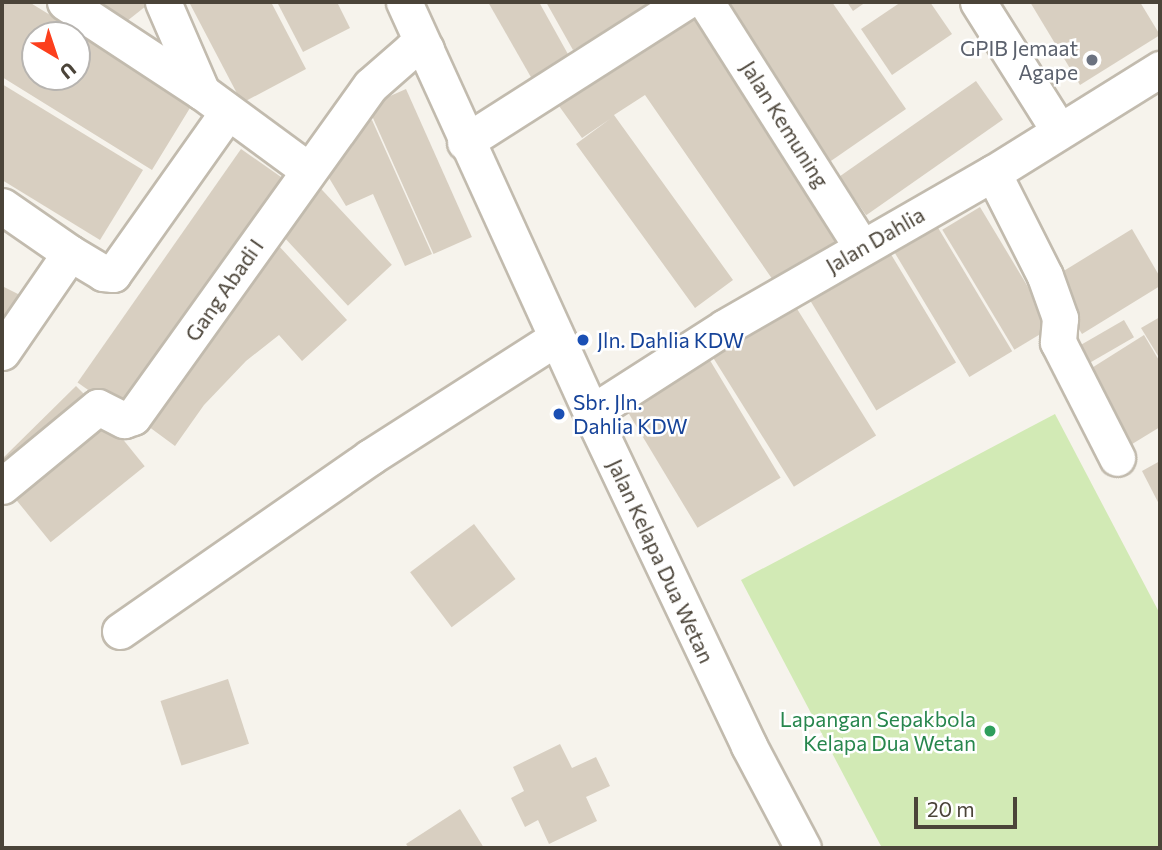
<!DOCTYPE html>
<html>
<head>
<meta charset="utf-8">
<style>
	body { margin:0 }
	#map { position:relative; width:1162px; height:850px; overflow:hidden; background:#f6f3ec; font-family:Commissioner,sans-serif }
	div>[style] { position:absolute }
	.green>* { inset:0; background:#d2eab5 }
	.building>* { inset:0; background:#d8cfc1; transform-origin:0 0 }
	.roads { filter:drop-shadow(2px 0 #c2bbae) drop-shadow(-2px 0 #c2bbae) drop-shadow(0 2px #c2bbae) drop-shadow(0 -2px #c2bbae) }
	.minor>* { height:35px; margin:-17.5px; padding:0 17.5px; transform-origin:17.5px; border-radius:17.5px; background:#fff }
	.dots>* { width:19px; height:19px; translate:-50% -50%; box-sizing:border-box; border:4px solid #fff; border-radius:50% }
	span { translate:-50% -50%; white-space:nowrap; text-align:center; line-height:1.15; -webkit-text-stroke:5px #fff; paint-order:stroke }
	.worship-label { font-size:21px; color:#5b616d }
	.right { translate:-100% -50%; text-align:right }
	.street-label { font-size:21px; color:#4b4439 }
	.transit-label { font-size:21px; color:#164399 }
	.left { translate:0 -50%; text-align:left }
	.leisure-label { font-size:21px; color:#27864d }
	.frame { position:absolute; inset:0; border:4px solid #4b4439; pointer-events:none }
	.north { position:absolute; left:21px; top:21px; width:70px; height:70px; box-sizing:border-box; background:#fff; border:2px solid #b7b4b0; border-radius:50%; rotate:141deg; font-size:19px; font-weight:700; line-height:28px; text-align:center; color:#4b4439 }
	.north::after { content:''; display:block; margin:auto; width:24px; height:32px; background:#fc3f1d; clip-path:polygon(50% 0,100% 100%,50% 72%,0 100%) }
	.scale { position:absolute; left:914px; top:797px; width:103px; height:32px; box-sizing:border-box; border:4px solid #4b4439; border-top:0; padding-left:9px; font-size:21px; line-height:24px; white-space:nowrap; color:#4b4439; -webkit-text-stroke:5px #fff; paint-order:stroke }
</style>
</head>
<body>
<div id="map">
	<div class="green">
		<i style="clip-path:polygon(1055px 414px,1160px 614px,1160px 848px,882px 848px,741px 580px)"></i>
	</div>
	<div class="building">
		<i style="clip-path:polygon(evenodd,2px 2px,29px 2px,193px 103px,152px 170px,2px 77px,2px 2px,35px 35px,77px 35px,77px 77px,35px 77px,35px 35px)"></i>
		<i style="clip-path:polygon(103px 2px,142px 2px,146px 6px,122px 25px)"></i>
		<i style="clip-path:polygon(189px 2px,271px 2px,306px 69px,242px 103px)"></i>
		<i style="clip-path:polygon(277px 2px,337px 2px,350px 28px,303px 52px)"></i>
		<i style="clip-path:polygon(488px 2px,539px 2px,574px 65px,536px 86px)"></i>
		<i style="clip-path:polygon(546px 2px,659px 2px,573px 50px)"></i>
		<i style="clip-path:polygon(716px 2px,832px 2px,906px 109px,828px 163px)"></i>
		<i style="clip-path:polygon(847px 2px,866px 2px,853px 11px)"></i>
		<i style="clip-path:polygon(901px 2px,930px 2px,952px 34px,892px 75px,861px 29px)"></i>
		<i style="clip-path:polygon(1030px 2px,1140px 2px,1160px 35px,1080px 85px)"></i>
		<i style="clip-path:polygon(692px 3px,844px 236px,775px 283px,645px 95px,614px 115px,733px 280px,695px 308px,576px 144px,610px 119px,582px 138px,554px 99px)"></i>
		<i style="left:976px;top:81px;width:47px;height:167px;rotate:55deg"></i>
		<i style="clip-path:polygon(2px 84px,143px 170px,100px 240px,2px 180px)"></i>
		<i style="left:406px;top:89px;width:162px;height:42px;rotate:66deg"></i>
		<i style="clip-path:polygon(372px 120px,432px 254px,405px 266px,373px 194px,346px 206px,323px 168px,346px 132px)"></i>
		<i style="left:241px;top:149px;width:65px;height:285px;rotate:35deg"></i>
		<i style="left:310px;top:177px;width:120px;height:60px;rotate:47deg"></i>
		<i style="left:980px;top:207px;width:140px;height:44px;rotate:59deg"></i>
		<i style="left:937px;top:226px;width:146px;height:50px;rotate:59deg"></i>
		<i style="clip-path:polygon(1132px 229px,1160px 277px,1160px 286px,1082px 334px,1049px 280px)"></i>
		<i style="clip-path:polygon(267px 233px,347px 320px,302px 361px,279px 335px,246px 361px,204px 405px,175px 446px,137px 418px)"></i>
		<i style="left:886px;top:246px;width:136px;height:93px;rotate:59deg"></i>
		<i style="clip-path:polygon(2px 286px,24px 297px,2px 342px)"></i>
		<i style="left:794px;top:304px;width:155px;height:97px;rotate:58deg"></i>
		<i style="clip-path:polygon(1160px 317px,1160px 359px,1141px 328px)"></i>
		<i style="left:1124px;top:320px;width:20px;height:62px;rotate:60deg"></i>
		<i style="clip-path:polygon(1144px 335px,1160px 362px,1160px 427px,1124px 449px,1079px 376px)"></i>
		<i style="left:708px;top:357px;width:141px;height:97px;rotate:59deg"></i>
		<i style="clip-path:polygon(76px 386px,94px 404px,2px 480px,2px 459px)"></i>
		<i style="left:100px;top:411px;width:71px;height:121px;rotate:51deg"></i>
		<i style="clip-path:polygon(1160px 461px,1160px 506px,1142px 471px)"></i>
		<i style="left:474px;top:524px;width:69px;height:80px;rotate:53deg"></i>
		<i style="left:228px;top:679px;width:68px;height:71px;rotate:72deg"></i>
		<i style="clip-path:polygon(560px 744px,572px 768px,596px 757px,610px 786px,586px 797px,597px 821px,549px 844px,538px 820px,525px 827px,511px 798px,524px 791px,513px 767px)"></i>
		<i style="clip-path:polygon(460px 809px,484px 848px,409px 848px,406px 844px)"></i>
	</div>
	<div class="roads">
		<div class="minor">
			<i style="left:65px;top:2px;width:164px;rotate:33.3deg"></i>
			<i style="left:163px;top:2px;width:98px;rotate:66.6deg"></i>
			<i style="left:202px;top:92px;width:130px;rotate:36.3deg"></i>
			<i style="left:404px;top:2px;width:452px;rotate:65.5deg"></i>
			<i style="left:591px;top:413px;width:369px;rotate:64.6deg"></i>
			<i style="left:749px;top:746px;width:115px;rotate:62.1deg"></i>
			<i style="left:706px;top:2px;width:291px;rotate:57.6deg"></i>
			<i style="left:978px;top:2px;width:150px;rotate:57.8deg"></i>
			<i style="left:465px;top:142px;width:261px;rotate:-32.5deg"></i>
			<i style="left:993px;top:173px;width:115px;rotate:63.2deg"></i>
			<i style="left:1045px;top:276px;width:45px;rotate:70.3deg"></i>
			<i style="left:1060px;top:318px;width:24px;rotate:95deg"></i>
			<i style="left:1058px;top:342px;width:130px;rotate:63deg"></i>
			<i style="left:2px;top:206px;width:83px;rotate:34.7deg"></i>
			<i style="left:70px;top:253px;width:39px;rotate:31deg"></i>
			<i style="left:103px;top:273px;width:10px;rotate:6deg"></i>
			<i style="left:113px;top:274px;width:197px;rotate:-54.7deg"></i>
			<i style="left:2px;top:352px;width:120px;rotate:-55.5deg"></i>
			<i style="left:591px;top:413px;width:159px;rotate:-32.7deg"></i>
			<i style="left:725px;top:327px;width:309px;rotate:-29.9deg"></i>
			<i style="left:993px;top:173px;width:197px;rotate:-31.9deg"></i>
			<i style="left:2px;top:486px;width:124px;rotate:-39.5deg"></i>
			<i style="left:98px;top:407px;width:29px;rotate:27deg"></i>
			<i style="left:124px;top:420px;width:9px;rotate:-18deg"></i>
			<i style="left:133px;top:417px;width:408px;rotate:-54.4deg"></i>
			<i style="left:371px;top:85px;width:53px;rotate:-41.2deg"></i>
			<i style="left:411px;top:50px;width:15px;rotate:-4deg"></i>
			<i style="left:120px;top:631px;width:305px;rotate:-34.8deg"></i>
			<i style="left:370px;top:457px;width:221px;rotate:-32.6deg"></i>
		</div>
	</div>
	<div class="dots">
		<i style="left:1092px;top:60px;background:#6b7280"></i>
		<i style="left:583px;top:340px;background:#1a4fb4"></i>
		<i style="left:559px;top:414px;background:#1a4fb4"></i>
		<i style="left:990px;top:731px;background:#2e9e5b"></i>
	</div>
	<div class="worship-label">
		<span class="right" style="left:1078px;top:60px">GPIB Jemaat<br>Agape</span>
	</div>
	<div class="street-label">
		<span style="left:785px;top:124px;rotate:58deg">Jalan Kemuning</span>
		<span style="left:875px;top:240px;rotate:-30deg">Jalan Dahlia</span>
		<span style="left:224px;top:290px;rotate:-55deg">Gang Abadi I</span>
		<span style="left:661px;top:561px;rotate:65deg">Jalan Kelapa Dua Wetan</span>
	</div>
	<div class="transit-label">
		<span class="left" style="left:597px;top:340px">Jln. Dahlia KDW</span>
		<span class="left" style="left:573px;top:414px">Sbr. Jln.<br>Dahlia KDW</span>
	</div>
	<div class="leisure-label">
		<span class="right" style="left:976px;top:731px">Lapangan Sepakbola<br>Kelapa Dua Wetan</span>
	</div>
	<div class="frame"></div>
	<div class="north">U</div>
	<div class="scale">20 m</div>
</div>
</body>
</html>
